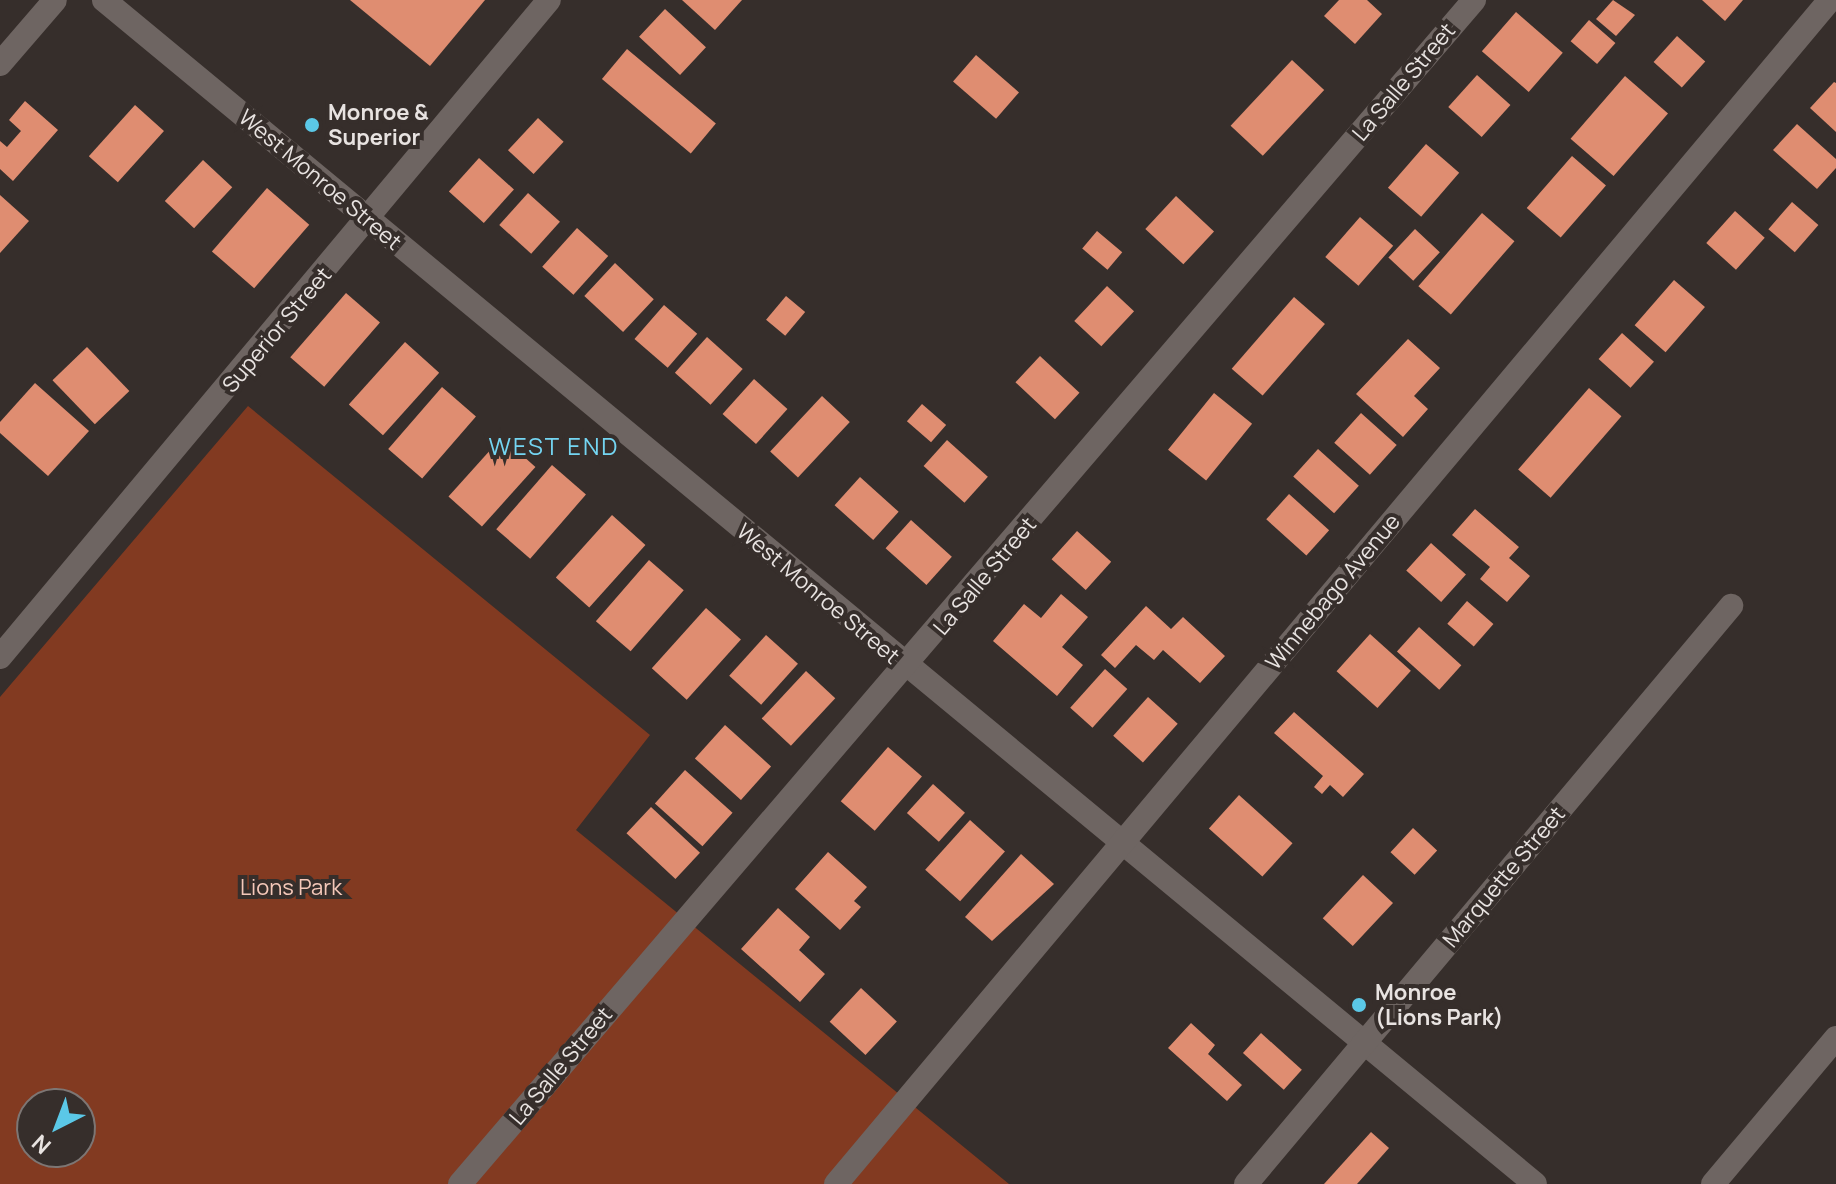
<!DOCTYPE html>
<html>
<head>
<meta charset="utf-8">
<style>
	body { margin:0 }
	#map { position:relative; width:1836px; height:1184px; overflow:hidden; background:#362e2b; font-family:Manrope,sans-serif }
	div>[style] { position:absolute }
	.green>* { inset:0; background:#823a21 }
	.building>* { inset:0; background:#df8d71; transform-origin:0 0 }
	.minor>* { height:24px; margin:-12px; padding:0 12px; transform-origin:12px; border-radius:12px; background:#6e6562 }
	.dots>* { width:22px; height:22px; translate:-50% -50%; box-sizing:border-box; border:4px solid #362e2b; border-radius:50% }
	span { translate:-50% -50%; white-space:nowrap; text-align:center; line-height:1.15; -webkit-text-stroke:8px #362e2b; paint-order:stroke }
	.street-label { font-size:22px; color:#e8e3e1 }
	.poi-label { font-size:22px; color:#e8e3e1; font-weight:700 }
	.left { translate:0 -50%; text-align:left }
	.park-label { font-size:22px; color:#f5c8b9 }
	.neighbourhood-label { font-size:24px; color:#74d5f2; letter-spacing:2px }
	.north { position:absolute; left:16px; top:1088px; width:80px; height:80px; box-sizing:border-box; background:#362e2b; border:2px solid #7d7674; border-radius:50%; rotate:222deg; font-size:22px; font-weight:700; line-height:32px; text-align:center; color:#e8e3e1 }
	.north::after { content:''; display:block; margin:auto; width:28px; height:36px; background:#5bc8e7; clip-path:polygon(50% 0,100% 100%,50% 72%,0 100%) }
</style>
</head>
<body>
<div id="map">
	<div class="green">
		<i style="clip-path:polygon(evenodd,248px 406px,650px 735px,576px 830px,1009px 1184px,0 1184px,0 697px,248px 406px,32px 1104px,80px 1104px,80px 1152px,32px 1152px,32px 1104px)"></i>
	</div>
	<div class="building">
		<i style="clip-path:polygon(350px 0,485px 0,430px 66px)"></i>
		<i style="clip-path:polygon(682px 0,742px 0,715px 30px)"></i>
		<i style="clip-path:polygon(1339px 0,1367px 0,1382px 14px,1355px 44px,1324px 16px)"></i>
		<i style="clip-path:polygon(1613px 0,1635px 15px,1616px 36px,1596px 19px)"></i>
		<i style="clip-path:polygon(1702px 0,1743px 0,1725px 21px)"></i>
		<i style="left:665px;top:9px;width:56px;height:38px;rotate:43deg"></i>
		<i style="left:1516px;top:12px;width:62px;height:52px;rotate:41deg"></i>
		<i style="left:1589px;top:20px;width:35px;height:28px;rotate:41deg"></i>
		<i style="left:1677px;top:36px;width:38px;height:35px;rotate:42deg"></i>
		<i style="left:627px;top:49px;width:116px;height:39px;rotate:40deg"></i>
		<i style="left:976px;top:55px;width:57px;height:35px;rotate:41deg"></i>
		<i style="left:1292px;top:60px;width:44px;height:90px;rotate:43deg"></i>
		<i style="left:1477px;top:75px;width:45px;height:43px;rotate:42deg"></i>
		<i style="left:1625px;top:76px;width:57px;height:83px;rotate:41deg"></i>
		<i style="clip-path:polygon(1834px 82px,1836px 83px,1836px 132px,1810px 108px)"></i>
		<i style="clip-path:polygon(25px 101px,58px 130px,13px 181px,0 169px,0 141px,7px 147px,21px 131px,9px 120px)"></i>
		<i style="left:135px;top:105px;width:39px;height:69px;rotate:42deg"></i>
		<i style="left:538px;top:118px;width:35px;height:44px;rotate:43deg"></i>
		<i style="clip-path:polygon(1797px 124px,1836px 159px,1836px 168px,1817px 189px,1773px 150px)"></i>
		<i style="left:1426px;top:144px;width:44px;height:58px;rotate:41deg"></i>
		<i style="left:1572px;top:156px;width:45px;height:69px;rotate:41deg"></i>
		<i style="left:479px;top:158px;width:47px;height:45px;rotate:42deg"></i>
		<i style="left:203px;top:160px;width:40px;height:56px;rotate:43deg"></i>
		<i style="left:267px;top:188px;width:56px;height:84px;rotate:41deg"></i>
		<i style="left:528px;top:193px;width:43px;height:43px;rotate:42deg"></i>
		<i style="clip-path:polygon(0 195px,29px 221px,0 253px)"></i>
		<i style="left:1176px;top:196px;width:52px;height:45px;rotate:43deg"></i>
		<i style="left:1792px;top:202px;width:35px;height:36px;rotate:41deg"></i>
		<i style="left:1735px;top:211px;width:40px;height:43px;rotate:42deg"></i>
		<i style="left:1482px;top:213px;width:43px;height:97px;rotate:41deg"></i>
		<i style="left:1360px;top:217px;width:44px;height:53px;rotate:41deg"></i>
		<i style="left:577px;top:228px;width:42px;height:52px;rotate:42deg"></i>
		<i style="left:1415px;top:229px;width:34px;height:39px;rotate:43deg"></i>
		<i style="left:1097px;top:231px;width:33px;height:23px;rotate:40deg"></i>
		<i style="left:615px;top:263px;width:53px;height:45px;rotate:43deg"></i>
		<i style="left:1674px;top:280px;width:41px;height:60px;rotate:41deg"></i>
		<i style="left:1107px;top:286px;width:37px;height:48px;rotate:43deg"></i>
		<i style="left:346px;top:293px;width:45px;height:85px;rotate:41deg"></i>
		<i style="left:786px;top:296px;width:25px;height:31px;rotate:40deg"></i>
		<i style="left:1294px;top:297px;width:41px;height:95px;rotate:41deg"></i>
		<i style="left:664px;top:305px;width:44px;height:45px;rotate:41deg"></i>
		<i style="left:1622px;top:333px;width:43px;height:35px;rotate:42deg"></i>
		<i style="left:707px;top:337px;width:48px;height:48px;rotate:42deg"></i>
		<i style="clip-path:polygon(1408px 339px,1440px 368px,1414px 396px,1428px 409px,1403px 437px,1356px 394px)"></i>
		<i style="left:405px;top:342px;width:46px;height:84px;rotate:42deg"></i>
		<i style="left:87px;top:347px;width:61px;height:48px;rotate:46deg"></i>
		<i style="left:1040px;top:356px;width:54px;height:36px;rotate:43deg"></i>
		<i style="left:754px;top:379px;width:45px;height:47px;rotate:42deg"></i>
		<i style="clip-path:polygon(35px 383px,89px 431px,48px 476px,0 433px,0 422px)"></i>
		<i style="left:442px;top:387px;width:45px;height:82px;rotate:41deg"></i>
		<i style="left:1589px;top:388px;width:43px;height:108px;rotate:41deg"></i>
		<i style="left:1214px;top:393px;width:49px;height:73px;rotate:39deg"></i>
		<i style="left:822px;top:396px;width:38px;height:76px;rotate:43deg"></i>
		<i style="left:922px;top:404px;width:32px;height:23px;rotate:41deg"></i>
		<i style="left:1361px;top:413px;width:48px;height:40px;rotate:42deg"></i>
		<i style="left:502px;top:437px;width:45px;height:80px;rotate:42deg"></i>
		<i style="left:947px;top:440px;width:55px;height:35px;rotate:42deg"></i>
		<i style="left:1318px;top:449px;width:55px;height:37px;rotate:42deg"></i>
		<i style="left:552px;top:465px;width:45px;height:85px;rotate:41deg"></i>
		<i style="left:860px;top:477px;width:52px;height:38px;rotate:42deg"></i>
		<i style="left:1289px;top:494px;width:54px;height:34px;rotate:42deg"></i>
		<i style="clip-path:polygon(1475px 509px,1519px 547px,1509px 558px,1530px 576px,1507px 602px,1480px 579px,1490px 567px,1452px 535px)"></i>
		<i style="left:612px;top:515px;width:45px;height:84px;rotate:42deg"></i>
		<i style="left:911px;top:520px;width:55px;height:38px;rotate:42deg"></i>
		<i style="left:1077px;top:531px;width:46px;height:38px;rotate:42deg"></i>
		<i style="left:1431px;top:543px;width:47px;height:37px;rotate:42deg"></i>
		<i style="left:649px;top:560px;width:46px;height:81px;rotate:41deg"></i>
		<i style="clip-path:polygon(1061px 594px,1088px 617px,1062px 647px,1083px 665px,1057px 696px,993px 641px,1024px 604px,1041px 618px)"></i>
		<i style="left:1467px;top:601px;width:35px;height:30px;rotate:41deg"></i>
		<i style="clip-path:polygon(1146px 606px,1171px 629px,1183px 617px,1225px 656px,1200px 683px,1163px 650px,1154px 660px,1136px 645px,1115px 668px,1101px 655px)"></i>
		<i style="left:706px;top:608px;width:47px;height:81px;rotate:42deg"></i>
		<i style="left:1419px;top:627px;width:57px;height:33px;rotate:42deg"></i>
		<i style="left:1370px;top:634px;width:55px;height:50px;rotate:42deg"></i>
		<i style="left:766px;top:635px;width:43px;height:55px;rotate:42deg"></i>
		<i style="left:1105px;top:669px;width:30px;height:52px;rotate:42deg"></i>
		<i style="left:806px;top:671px;width:40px;height:65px;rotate:43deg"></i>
		<i style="left:1148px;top:697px;width:40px;height:52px;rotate:42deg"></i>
		<i style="clip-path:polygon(1294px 712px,1364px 774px,1343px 797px,1330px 785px,1322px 794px,1314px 787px,1323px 776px,1274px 733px)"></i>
		<i style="left:725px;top:725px;width:62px;height:45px;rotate:42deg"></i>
		<i style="left:888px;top:747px;width:45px;height:72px;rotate:41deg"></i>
		<i style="left:685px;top:770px;width:64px;height:45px;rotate:42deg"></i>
		<i style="left:933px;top:784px;width:43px;height:39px;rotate:42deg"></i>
		<i style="left:1239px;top:795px;width:72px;height:45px;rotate:42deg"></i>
		<i style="left:651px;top:807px;width:67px;height:36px;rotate:43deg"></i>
		<i style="left:970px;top:820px;width:47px;height:67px;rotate:42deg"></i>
		<i style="left:1413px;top:828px;width:33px;height:33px;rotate:43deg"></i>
		<i style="clip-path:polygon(828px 852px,867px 887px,854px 901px,861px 907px,840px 930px,795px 889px)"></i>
		<i style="clip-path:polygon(1021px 854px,1054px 884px,992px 941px,965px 917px)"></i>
		<i style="left:1363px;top:875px;width:41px;height:59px;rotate:43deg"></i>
		<i style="clip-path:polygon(778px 908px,810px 937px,799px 950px,825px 974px,800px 1002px,741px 949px)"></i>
		<i style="left:861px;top:988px;width:49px;height:46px;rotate:43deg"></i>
		<i style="clip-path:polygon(1191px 1023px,1215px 1045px,1208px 1054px,1242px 1085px,1227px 1101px,1168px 1048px)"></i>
		<i style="left:1261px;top:1033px;width:55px;height:27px;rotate:42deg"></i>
		<i style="clip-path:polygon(1371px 1132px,1389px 1148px,1357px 1184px,1324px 1184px)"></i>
	</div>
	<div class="minor">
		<i style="left:104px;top:0;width:1857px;rotate:39.6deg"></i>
		<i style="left:0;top:64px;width:84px;rotate:-49.3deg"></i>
		<i style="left:0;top:657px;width:856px;rotate:-50.12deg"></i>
		<i style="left:460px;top:1184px;width:1559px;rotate:-49.42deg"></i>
		<i style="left:836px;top:1184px;width:1546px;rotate:-49.99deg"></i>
		<i style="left:1246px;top:1184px;width:755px;rotate:-50deg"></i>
		<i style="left:1713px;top:1184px;width:191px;rotate:-49.9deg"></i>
	</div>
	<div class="dots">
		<i style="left:312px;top:125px;background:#5bc8e7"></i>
		<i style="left:1359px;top:1005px;background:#5bc8e7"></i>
	</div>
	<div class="street-label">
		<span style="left:1404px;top:82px;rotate:-50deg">La Salle Street</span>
		<span style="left:320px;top:180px;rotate:40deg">West Monroe Street</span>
		<span style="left:277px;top:330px;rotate:-50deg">Superior Street</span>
		<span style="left:985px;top:576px;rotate:-50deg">La Salle Street</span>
		<span style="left:1333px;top:592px;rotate:-50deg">Winnebago Avenue</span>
		<span style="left:818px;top:594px;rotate:40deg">West Monroe Street</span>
		<span style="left:1504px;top:877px;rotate:-50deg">Marquette Street</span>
		<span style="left:561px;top:1066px;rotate:-50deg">La Salle Street</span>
	</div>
	<div class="poi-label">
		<span class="left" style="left:328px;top:125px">Monroe &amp;<br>Superior</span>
		<span class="left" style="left:1375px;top:1005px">Monroe<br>(Lions Park)</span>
	</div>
	<div class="park-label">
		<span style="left:291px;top:888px">Lions Park</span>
	</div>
	<div class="neighbourhood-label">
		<span style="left:554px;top:446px">WEST END</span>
	</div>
	<div class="north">N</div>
</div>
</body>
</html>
